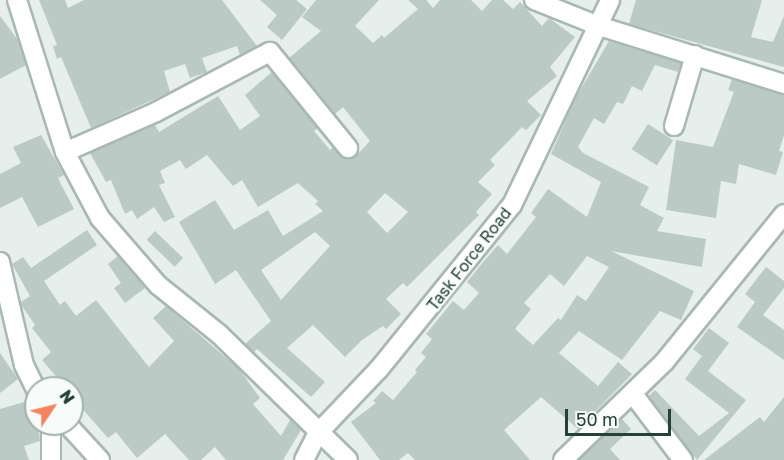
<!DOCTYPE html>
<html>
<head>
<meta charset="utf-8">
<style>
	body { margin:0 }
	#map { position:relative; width:784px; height:460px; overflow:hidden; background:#e6efeb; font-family:"Golos Text",sans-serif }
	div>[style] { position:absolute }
	.building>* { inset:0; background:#bbcac4; transform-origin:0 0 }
	.roads { filter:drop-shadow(2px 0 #a8b8b2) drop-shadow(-2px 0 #a8b8b2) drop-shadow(0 2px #a8b8b2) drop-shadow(0 -2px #a8b8b2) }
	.minor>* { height:18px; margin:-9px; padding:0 9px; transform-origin:9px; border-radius:9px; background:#fff }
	span { translate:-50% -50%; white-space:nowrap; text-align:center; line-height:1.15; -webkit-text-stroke:4.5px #f7fbf9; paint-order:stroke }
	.street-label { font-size:16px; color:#24423a }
	.north { position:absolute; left:24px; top:376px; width:60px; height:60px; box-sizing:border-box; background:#f7fbf9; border:2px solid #a3b1ad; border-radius:50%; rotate:55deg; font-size:16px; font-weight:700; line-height:24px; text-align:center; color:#24423a }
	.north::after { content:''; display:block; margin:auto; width:21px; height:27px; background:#f4845f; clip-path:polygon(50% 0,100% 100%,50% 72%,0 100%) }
	.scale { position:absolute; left:565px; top:409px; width:106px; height:27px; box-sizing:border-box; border:3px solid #24423a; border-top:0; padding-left:8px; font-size:18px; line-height:21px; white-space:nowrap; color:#24423a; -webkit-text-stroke:4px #f7fbf9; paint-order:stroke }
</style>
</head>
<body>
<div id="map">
	<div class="building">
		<i style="clip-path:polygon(39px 0,65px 0,68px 8px,84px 0,222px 0,257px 46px,240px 55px,237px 46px,202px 58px,207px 72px,190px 78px,185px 64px,164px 71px,170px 92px,91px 128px,61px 57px,57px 59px,53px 46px,57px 45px)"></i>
		<i style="clip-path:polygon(260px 0,296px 0,307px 9px,282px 40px,267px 27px,277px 15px)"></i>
		<i style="clip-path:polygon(evenodd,316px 0,379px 0,355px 26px,373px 43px,382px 35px,384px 38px,418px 9px,408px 0,426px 0,433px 8px,440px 0,471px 0,482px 11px,492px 0,503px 0,513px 9px,520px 2px,542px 26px,549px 18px,575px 37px,550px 67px,557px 76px,527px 101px,541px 115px,526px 130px,522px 127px,490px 160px,495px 165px,478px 182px,492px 194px,476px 212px,479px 215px,407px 287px,403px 283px,386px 299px,401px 314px,386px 329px,383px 326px,362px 340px,345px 357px,313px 325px,287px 348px,325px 382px,311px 397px,257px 349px,254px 352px,245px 344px,271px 321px,236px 270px,215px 284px,179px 222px,215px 200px,234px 230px,268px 210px,283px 236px,323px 211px,315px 204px,318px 201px,298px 183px,258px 207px,242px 180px,233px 186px,207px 155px,186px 169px,180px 160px,160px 171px,165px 183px,159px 185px,175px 217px,164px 222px,154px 207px,137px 219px,132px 210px,125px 214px,111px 180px,106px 182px,90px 153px,155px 125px,159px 132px,218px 96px,240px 130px,260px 116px,245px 95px,272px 72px,318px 128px,314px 131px,330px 150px,333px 147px,345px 159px,355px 157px,370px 141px,343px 107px,335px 114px,289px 58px,321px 31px,302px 17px,316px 0,385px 193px,408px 212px,387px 233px,367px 212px,385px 193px,316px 0,315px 232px,330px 246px,281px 300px,261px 270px,315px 232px)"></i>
		<i style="clip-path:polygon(636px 0,762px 0,751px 37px,773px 42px,784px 16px,784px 67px,629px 24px)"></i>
		<i style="clip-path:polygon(0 16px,18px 40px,26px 65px,0 79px)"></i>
		<i style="clip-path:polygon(evenodd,609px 41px,681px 63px,678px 72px,655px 65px,642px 91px,632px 86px,623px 104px,617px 102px,604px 124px,594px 118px,578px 147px,583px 153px,649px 187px,640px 205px,664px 218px,657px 231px,706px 239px,702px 267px,611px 251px,694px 291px,681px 320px,660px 311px,622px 360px,579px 331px,559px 353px,598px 386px,618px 362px,632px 374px,578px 429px,541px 397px,504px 430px,530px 460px,415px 460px,408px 453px,399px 460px,380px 460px,351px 422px,376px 403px,373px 401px,382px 391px,393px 400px,417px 372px,415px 370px,426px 357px,421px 353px,432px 339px,426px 334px,453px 301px,464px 310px,479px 293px,467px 282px,484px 261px,498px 245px,507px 254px,536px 217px,531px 213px,548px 189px,587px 217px,601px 182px,551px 154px,575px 99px,609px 41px,587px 256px,609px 267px,586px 301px,577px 295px,561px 320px,558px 318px,533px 345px,515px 329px,531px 309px,524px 303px,550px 274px,564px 286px,587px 256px)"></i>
		<i style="clip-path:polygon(732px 79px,784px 95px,784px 135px,779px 151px,783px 152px,776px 175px,739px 164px,736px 184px,721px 181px,716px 218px,666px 210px,676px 140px,713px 147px,734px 92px,728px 90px)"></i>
		<i style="left:648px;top:124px;width:30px;height:30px;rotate:33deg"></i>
		<i style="clip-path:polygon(41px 135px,64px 175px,58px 178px,74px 209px,38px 227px,22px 197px,0 208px,0 174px,21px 163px,13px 147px)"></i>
		<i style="clip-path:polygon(87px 230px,97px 245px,44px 281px,60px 305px,65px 301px,76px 316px,96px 300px,149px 367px,174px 341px,153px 318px,166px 306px,239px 369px,260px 398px,253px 404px,281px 436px,290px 420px,301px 430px,283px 460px,226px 460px,215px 447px,201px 460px,189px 460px,165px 434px,137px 458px,116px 432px,108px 438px,72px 397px,72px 388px,66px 388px,42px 360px,51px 352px,32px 328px,35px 325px,22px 306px,21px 302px,30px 296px,12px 264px,23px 257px,31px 268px)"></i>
		<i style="left:155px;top:231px;width:39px;height:12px;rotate:44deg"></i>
		<i style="clip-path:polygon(118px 256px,145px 288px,125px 303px,114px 288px,121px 283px,108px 264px)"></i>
		<i style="clip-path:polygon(766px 267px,784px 281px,784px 288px,763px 315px,784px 330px,784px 360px,737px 327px,755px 302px,745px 294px)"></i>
		<i style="clip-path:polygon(709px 328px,729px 343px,708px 371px,746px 400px,697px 460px,649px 396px,655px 390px,699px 436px,729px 413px,685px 379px,702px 356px,693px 349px)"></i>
		<i style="clip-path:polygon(0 353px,18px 379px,0 393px)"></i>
		<i style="clip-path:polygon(784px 397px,784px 460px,704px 460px,760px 417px,764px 422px)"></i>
		<i style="clip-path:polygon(31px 400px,36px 401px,40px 441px,24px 446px,29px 460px,0 460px,0 409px)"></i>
		<i style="clip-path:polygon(622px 419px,631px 429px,610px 449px,620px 460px,579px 460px)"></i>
	</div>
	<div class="roads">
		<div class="minor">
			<i style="left:17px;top:0;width:159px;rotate:72.5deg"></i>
			<i style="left:65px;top:152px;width:75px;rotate:62.1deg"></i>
			<i style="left:100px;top:218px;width:89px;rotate:49.1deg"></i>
			<i style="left:158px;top:285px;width:78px;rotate:38.8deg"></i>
			<i style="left:219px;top:334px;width:180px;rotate:44.3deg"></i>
			<i style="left:534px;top:0;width:70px;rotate:21.8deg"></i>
			<i style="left:599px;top:26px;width:194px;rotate:17.4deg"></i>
			<i style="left:674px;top:126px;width:74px;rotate:-73.5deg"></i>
			<i style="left:65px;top:152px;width:99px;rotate:-23.7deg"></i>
			<i style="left:156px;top:112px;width:129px;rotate:-27.8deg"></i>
			<i style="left:270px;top:52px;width:124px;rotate:50.9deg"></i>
			<i style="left:0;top:262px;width:106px;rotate:76.9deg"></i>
			<i style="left:24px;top:365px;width:28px;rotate:64deg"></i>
			<i style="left:633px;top:394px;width:83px;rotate:52.9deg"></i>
			<i style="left:67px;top:424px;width:49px;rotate:47.5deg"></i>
			<i style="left:51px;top:460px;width:36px;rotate:-90deg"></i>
			<i style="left:304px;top:460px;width:30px;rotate:-63deg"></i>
			<i style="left:318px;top:433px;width:88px;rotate:-46.4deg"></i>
			<i style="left:379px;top:369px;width:211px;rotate:-51deg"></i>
			<i style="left:512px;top:205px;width:227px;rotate:-64.4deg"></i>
			<i style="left:563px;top:460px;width:142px;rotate:-44.1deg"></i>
			<i style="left:665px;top:361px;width:189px;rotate:-51deg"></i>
		</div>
	</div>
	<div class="street-label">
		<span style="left:469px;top:259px;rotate:-52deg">Task Force Road</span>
	</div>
	<div class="north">N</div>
	<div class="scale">50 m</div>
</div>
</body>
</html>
